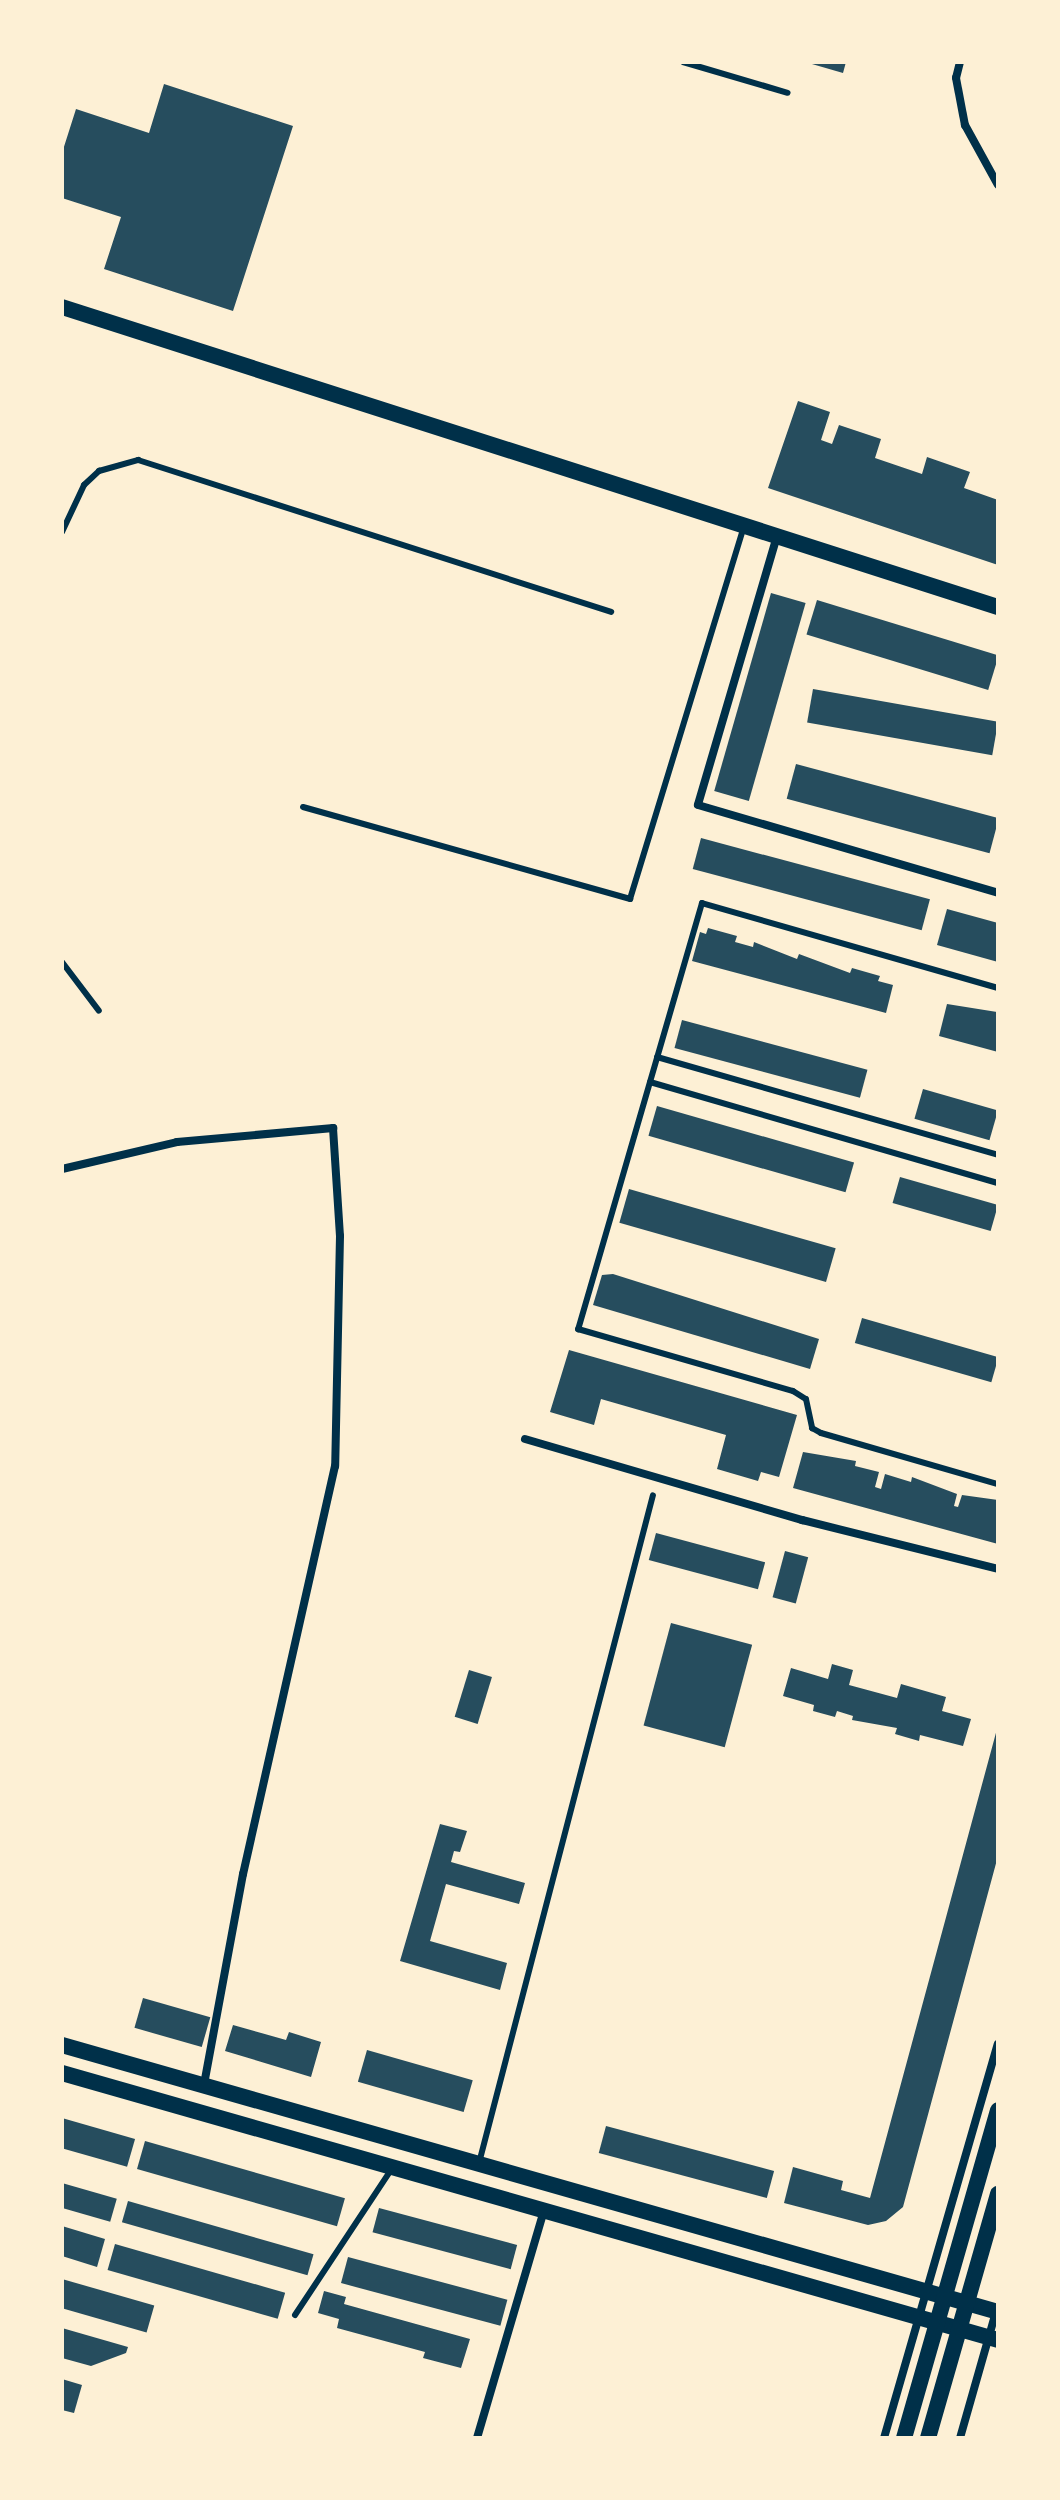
<!DOCTYPE html>
<html>
<head>
<meta charset="utf-8">
<style>
	body { margin:0 }
	#map { position:relative; width:1060px; height:2500px; overflow:hidden; background:#fdf0d5; font-family:Poppins,sans-serif }
	div>[style] { position:absolute }
	.building>* { inset:0; background:#264d5e; transform-origin:0 0 }
	.service>* { height:6px; margin:-3px; padding:0 3px; transform-origin:3px; border-radius:3px; background:#003049 }
	.minor>* { height:8px; margin:-4px; padding:0 4px; transform-origin:4px; border-radius:4px; background:#003049 }
	.secondary>* { height:16px; margin:-8px; padding:0 8px; transform-origin:8px; border-radius:8px; background:#003049 }
	span { translate:-50% -50%; white-space:nowrap; text-align:center; line-height:1.15; -webkit-text-stroke:8px #fdf0d5; paint-order:stroke }
	.frame { position:absolute; inset:0; border:64px solid #fdf0d5; pointer-events:none }
</style>
</head>
<body>
<div id="map">
	<div class="building">
		<i style="clip-path:polygon(805px 62px,846px 62px,843px 73px)"></i>
		<i style="clip-path:polygon(164px 84px,293px 126px,233px 311px,104px 269px,121px 217px,62px 198px,62px 153px,76px 109px,149px 133px)"></i>
		<i style="clip-path:polygon(798px 401px,830px 412px,821px 440px,832px 444px,839px 425px,881px 439px,875px 458px,922px 474px,927px 457px,970px 472px,964px 488px,998px 500px,998px 565px,768px 488px)"></i>
		<i style="left:771px;top:593px;width:36px;height:206px;rotate:16deg"></i>
		<i style="left:817px;top:600px;width:190px;height:36px;rotate:17deg"></i>
		<i style="left:813px;top:689px;width:188px;height:34px;rotate:10deg"></i>
		<i style="left:796px;top:764px;width:210px;height:36px;rotate:15deg"></i>
		<i style="left:701px;top:838px;width:237px;height:32px;rotate:15deg"></i>
		<i style="clip-path:polygon(947px 909px,998px 923px,998px 962px,937px 945px)"></i>
		<i style="clip-path:polygon(708px 928px,737px 936px,735px 942px,753px 947px,754px 942px,797px 959px,799px 954px,850px 973px,852px 968px,880px 976px,878px 981px,893px 985px,886px 1013px,692px 961px,700px 932px,706px 934px)"></i>
		<i style="clip-path:polygon(947px 1004px,997px 1012px,998px 1052px,939px 1036px)"></i>
		<i style="left:682px;top:1020px;width:192px;height:29px;rotate:15deg"></i>
		<i style="left:923px;top:1089px;width:78px;height:31px;rotate:16deg"></i>
		<i style="left:657px;top:1106px;width:205px;height:31px;rotate:16deg"></i>
		<i style="left:900px;top:1177px;width:102px;height:27px;rotate:16deg"></i>
		<i style="left:629px;top:1189px;width:215px;height:35px;rotate:16deg"></i>
		<i style="clip-path:polygon(613px 1274px,819px 1339px,810px 1369px,593px 1305px,602px 1275px)"></i>
		<i style="left:862px;top:1318px;width:142px;height:26px;rotate:16deg"></i>
		<i style="clip-path:polygon(569px 1350px,797px 1415px,779px 1477px,761px 1472px,758px 1481px,717px 1469px,726px 1435px,601px 1399px,594px 1425px,550px 1412px)"></i>
		<i style="clip-path:polygon(803px 1452px,856px 1461px,855px 1466px,879px 1472px,875px 1487px,881px 1489px,885px 1474px,911px 1482px,912px 1477px,957px 1494px,954px 1506px,958px 1507px,962px 1495px,998px 1500px,998px 1544px,793px 1488px)"></i>
		<i style="left:656px;top:1533px;width:113px;height:28px;rotate:15deg"></i>
		<i style="left:785px;top:1551px;width:24px;height:48px;rotate:15deg"></i>
		<i style="left:671px;top:1623px;width:84px;height:106px;rotate:15deg"></i>
		<i style="clip-path:polygon(832px 1664px,853px 1670px,849px 1685px,897px 1698px,901px 1684px,946px 1697px,942px 1711px,971px 1719px,963px 1746px,920px 1735px,919px 1741px,895px 1734px,897px 1728px,852px 1720px,853px 1716px,837px 1711px,835px 1717px,813px 1711px,814px 1705px,783px 1696px,791px 1668px,828px 1679px)"></i>
		<i style="left:469px;top:1670px;width:24px;height:49px;rotate:17deg"></i>
		<i style="clip-path:polygon(997px 1729px,998px 1856px,903px 2207px,886px 2221px,868px 2225px,784px 2203px,793px 2167px,843px 2181px,841px 2190px,870px 2198px)"></i>
		<i style="clip-path:polygon(440px 1824px,467px 1831px,460px 1852px,454px 1851px,451px 1862px,525px 1883px,519px 1904px,446px 1884px,430px 1941px,507px 1963px,500px 1990px,400px 1961px)"></i>
		<i style="left:143px;top:1998px;width:70px;height:31px;rotate:16deg"></i>
		<i style="clip-path:polygon(233px 2025px,286px 2040px,289px 2032px,321px 2042px,311px 2077px,225px 2051px)"></i>
		<i style="left:367px;top:2050px;width:110px;height:33px;rotate:16deg"></i>
		<i style="left:62px;top:2118px;width:76px;height:29px;rotate:16deg"></i>
		<i style="left:606px;top:2126px;width:174px;height:28px;rotate:15deg"></i>
		<i style="left:145px;top:2141px;width:208px;height:29px;rotate:16deg"></i>
		<i style="left:62px;top:2183px;width:57px;height:24px;rotate:16deg"></i>
		<i style="left:128px;top:2201px;width:193px;height:22px;rotate:16deg"></i>
		<i style="left:379px;top:2208px;width:143px;height:25px;rotate:15deg"></i>
		<i style="clip-path:polygon(62px 2226px,105px 2239px,97px 2267px,62px 2256px)"></i>
		<i style="left:115px;top:2244px;width:177px;height:27px;rotate:16deg"></i>
		<i style="left:348px;top:2257px;width:165px;height:27px;rotate:15deg"></i>
		<i style="left:62px;top:2279px;width:96px;height:28px;rotate:16deg"></i>
		<i style="clip-path:polygon(324px 2291px,346px 2297px,344px 2304px,470px 2339px,461px 2368px,423px 2358px,425px 2352px,337px 2328px,339px 2319px,318px 2313px)"></i>
		<i style="clip-path:polygon(62px 2328px,128px 2347px,126px 2353px,91px 2366px,62px 2358px)"></i>
		<i style="clip-path:polygon(62px 2379px,82px 2385px,74px 2413px,62px 2410px)"></i>
	</div>
	<div class="service">
		<i style="left:683px;top:62px;width:109px;rotate:16.4deg"></i>
		<i style="left:62px;top:532px;width:52px;rotate:-64.9deg"></i>
		<i style="left:84px;top:485px;width:21px;rotate:-43deg"></i>
		<i style="left:99px;top:471px;width:41px;rotate:-15.8deg"></i>
		<i style="left:138px;top:460px;width:497px;rotate:17.8deg"></i>
		<i style="left:303px;top:807px;width:340px;rotate:15.7deg"></i>
		<i style="left:630px;top:899px;width:387px;rotate:-73deg"></i>
		<i style="left:62px;top:962px;width:61px;rotate:52.9deg"></i>
		<i style="left:998px;top:988px;width:308px;rotate:-164deg"></i>
		<i style="left:702px;top:903px;width:444px;rotate:106.2deg"></i>
		<i style="left:578px;top:1329px;width:224px;rotate:16.1deg"></i>
		<i style="left:793px;top:1391px;width:15px;rotate:32deg"></i>
		<i style="left:806px;top:1399px;width:30px;rotate:78deg"></i>
		<i style="left:812px;top:1428px;width:10px;rotate:29deg"></i>
		<i style="left:821px;top:1433px;width:184px;rotate:16.1deg"></i>
		<i style="left:657px;top:1057px;width:355px;rotate:16deg"></i>
		<i style="left:650px;top:1082px;width:362px;rotate:16.2deg"></i>
		<i style="left:479px;top:2163px;width:690px;rotate:-75.4deg"></i>
		<i style="left:295px;top:2315px;width:174px;rotate:-56.5deg"></i>
	</div>
	<div class="minor">
		<i style="left:960px;top:62px;width:16px;rotate:104deg"></i>
		<i style="left:956px;top:78px;width:48px;rotate:79.2deg"></i>
		<i style="left:965px;top:125px;width:68px;rotate:61.2deg"></i>
		<i style="left:777px;top:536px;width:280px;rotate:106.4deg"></i>
		<i style="left:698px;top:805px;width:313px;rotate:16.3deg"></i>
		<i style="left:62px;top:1169px;width:118px;rotate:-13.2deg"></i>
		<i style="left:177px;top:1142px;width:157px;rotate:-5.1deg"></i>
		<i style="left:333px;top:1128px;width:108px;rotate:86.3deg"></i>
		<i style="left:340px;top:1236px;width:230px;rotate:91.2deg"></i>
		<i style="left:335px;top:1466px;width:418px;rotate:102.7deg"></i>
		<i style="left:243px;top:1874px;width:215px;rotate:100.5deg"></i>
		<i style="left:525px;top:1439px;width:289px;rotate:16.3deg"></i>
		<i style="left:802px;top:1520px;width:202px;rotate:14deg"></i>
		<i style="left:477px;top:2438px;width:237px;rotate:-73.6deg"></i>
		<i style="left:884px;top:2438px;width:410px;rotate:-73.9deg"></i>
		<i style="left:960px;top:2438px;width:131px;rotate:-74.1deg"></i>
	</div>
	<div class="secondary">
		<i style="left:62px;top:307px;width:983px;rotate:17.77deg"></i>
		<i style="left:62px;top:2045px;width:973px;rotate:15.92deg"></i>
		<i style="left:62px;top:2073px;width:973px;rotate:15.92deg"></i>
		<i style="left:904px;top:2438px;width:341px;rotate:-74deg"></i>
		<i style="left:928px;top:2438px;width:254px;rotate:-74deg"></i>
	</div>
	<div class="frame"></div>
</div>
</body>
</html>
